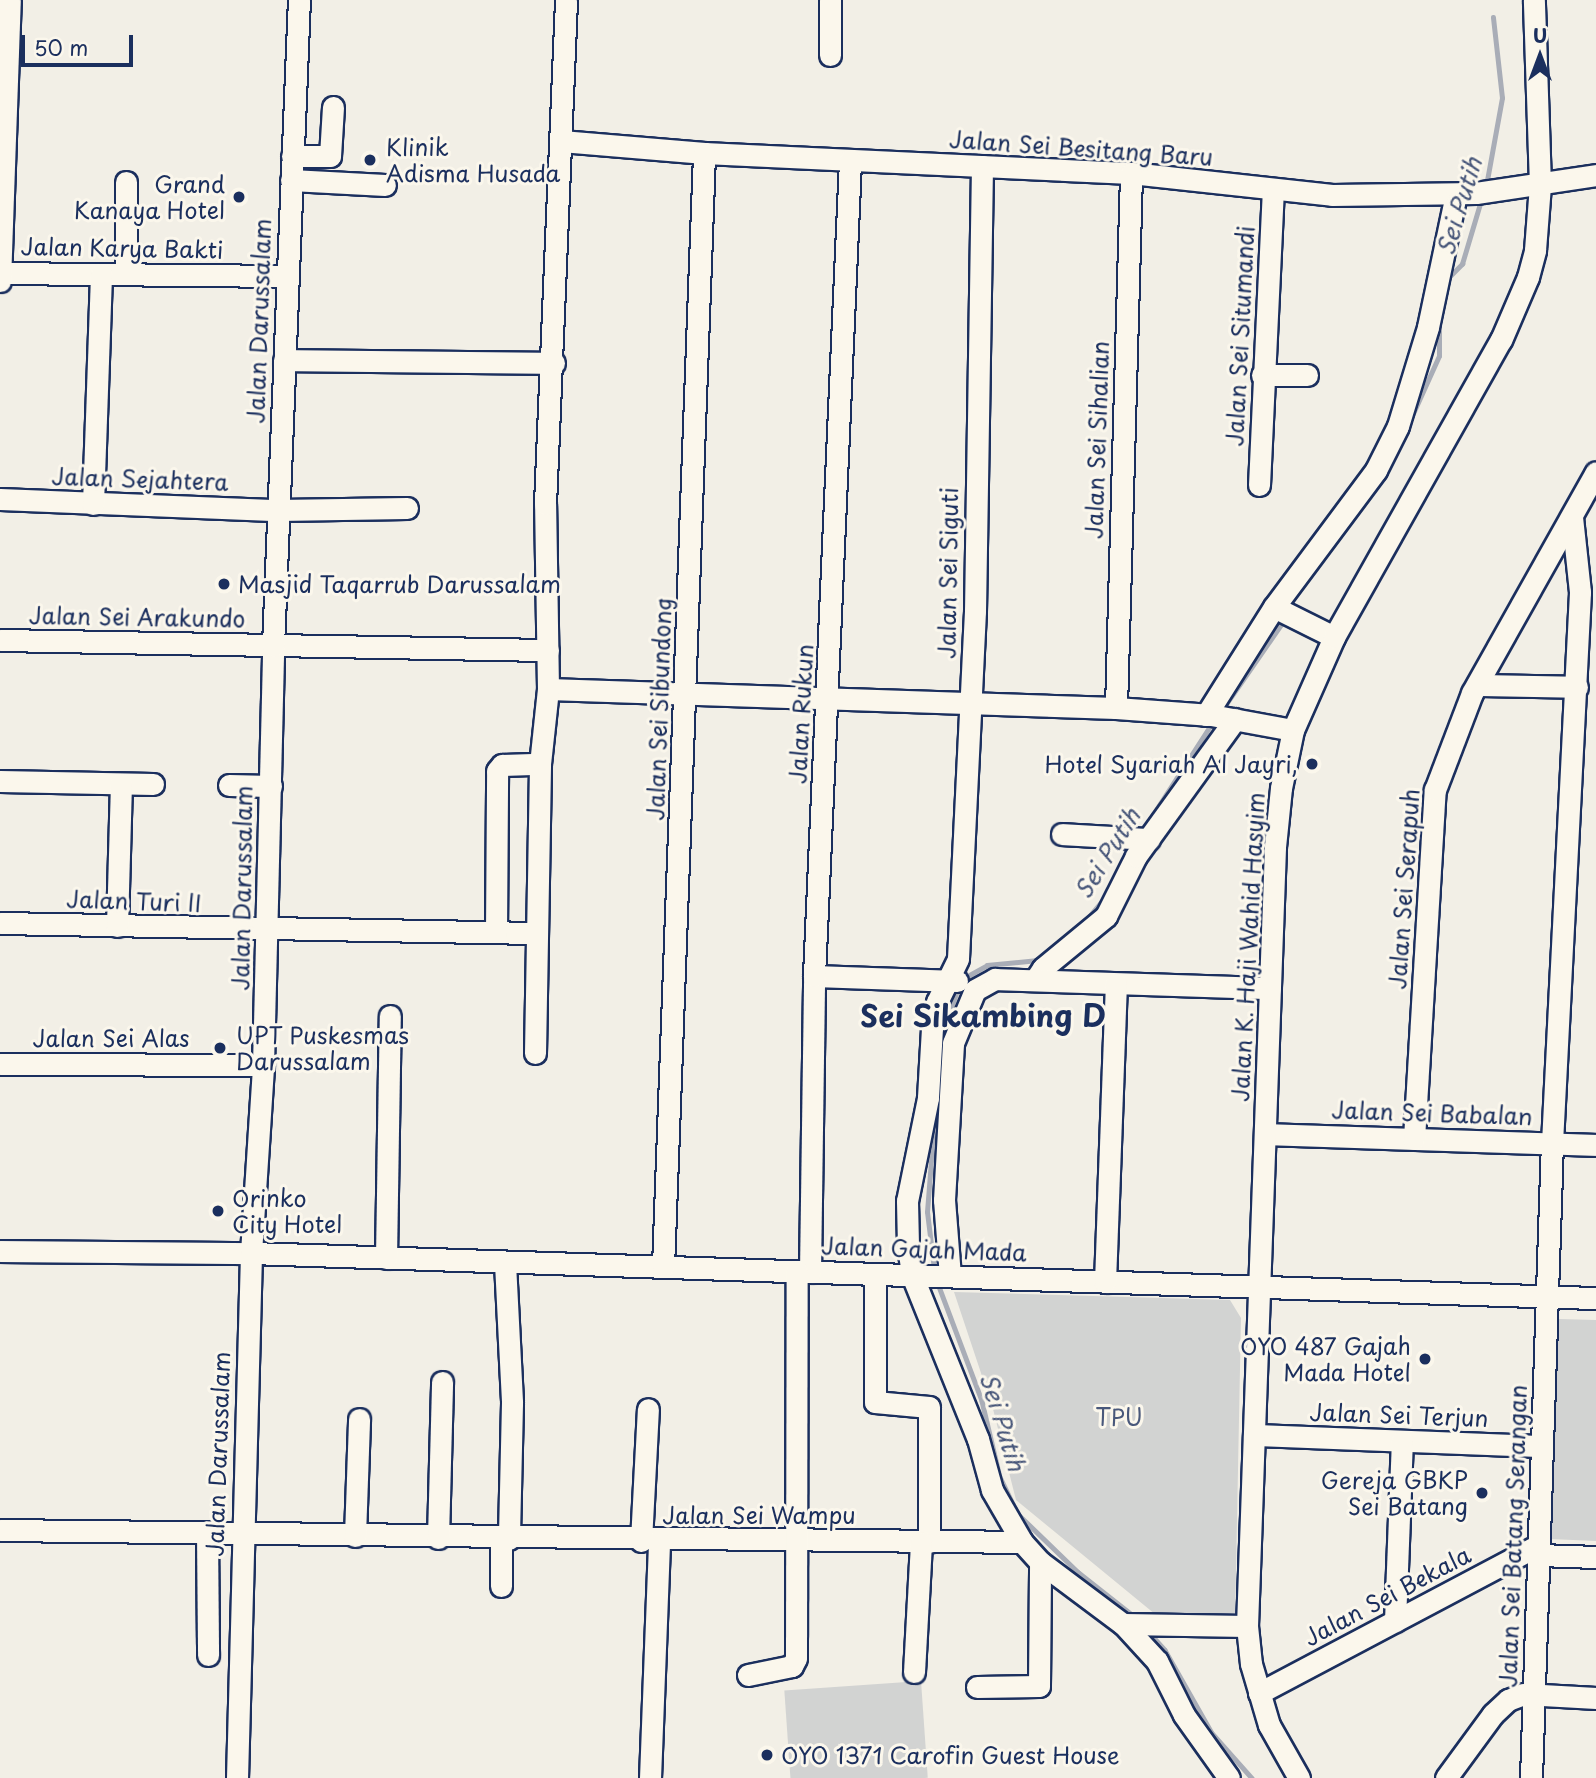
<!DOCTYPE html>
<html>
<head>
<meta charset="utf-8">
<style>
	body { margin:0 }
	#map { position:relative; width:1596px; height:1778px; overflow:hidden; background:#f2efe6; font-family:"Playpen Sans",sans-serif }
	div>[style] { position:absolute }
	.green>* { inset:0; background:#d2d3d2; transform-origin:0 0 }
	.stream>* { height:4.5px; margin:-2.25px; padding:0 2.25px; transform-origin:2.25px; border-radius:2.25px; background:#a9adb7 }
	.roads { filter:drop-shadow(2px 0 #1b2f5e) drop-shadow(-2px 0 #1b2f5e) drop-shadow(0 2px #1b2f5e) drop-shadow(0 -2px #1b2f5e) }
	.minor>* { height:21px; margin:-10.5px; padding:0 10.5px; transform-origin:10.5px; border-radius:10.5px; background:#fbf7ec }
	.dots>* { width:19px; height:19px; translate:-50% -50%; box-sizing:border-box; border:4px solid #fbf7ec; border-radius:50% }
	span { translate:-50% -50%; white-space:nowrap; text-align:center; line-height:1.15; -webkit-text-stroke:6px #fbf7ec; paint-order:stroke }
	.poi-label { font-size:23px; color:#1b2f5e }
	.left { translate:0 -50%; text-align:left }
	.right { translate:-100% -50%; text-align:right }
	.street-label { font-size:23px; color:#1b2f5e }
	.park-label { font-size:23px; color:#49587b }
	.water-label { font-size:24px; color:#465579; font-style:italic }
	.district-label { font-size:30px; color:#1b2f5e; font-weight:700 }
	.north { position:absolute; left:1505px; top:21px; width:70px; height:70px; -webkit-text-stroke:5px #fbf7ec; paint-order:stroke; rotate:0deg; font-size:19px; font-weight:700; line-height:28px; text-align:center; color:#1b2f5e }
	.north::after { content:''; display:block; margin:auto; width:24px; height:32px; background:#1b2f5e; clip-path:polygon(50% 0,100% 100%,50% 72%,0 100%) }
	.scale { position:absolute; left:21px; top:35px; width:112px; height:32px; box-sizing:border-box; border:4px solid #1b2f5e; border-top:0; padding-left:9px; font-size:21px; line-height:24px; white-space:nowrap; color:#1b2f5e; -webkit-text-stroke:5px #fbf7ec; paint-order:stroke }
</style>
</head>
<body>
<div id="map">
	<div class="green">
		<i style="clip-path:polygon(954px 1292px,1230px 1300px,1241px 1318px,1235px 1621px,1161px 1619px,1016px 1500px,993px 1409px)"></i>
		<i style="clip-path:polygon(1559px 1319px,1596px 1320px,1596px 1541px,1550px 1539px)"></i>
		<i style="left:921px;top:1681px;width:97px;height:137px;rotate:86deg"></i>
	</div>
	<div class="stream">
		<i style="left:1486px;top:186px;width:89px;rotate:-79.7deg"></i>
		<i style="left:1502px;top:98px;width:81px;rotate:-96.4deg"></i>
		<i style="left:1446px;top:280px;width:23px;rotate:-45deg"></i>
		<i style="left:1462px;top:264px;width:70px;rotate:-73.4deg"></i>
		<i style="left:1392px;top:460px;width:114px;rotate:-65.7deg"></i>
		<i style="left:1439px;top:356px;width:34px;rotate:-90deg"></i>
		<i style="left:1355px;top:515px;width:44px;rotate:-53.4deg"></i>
		<i style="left:1222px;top:710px;width:109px;rotate:-55.4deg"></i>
		<i style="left:1145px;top:827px;width:124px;rotate:-57.2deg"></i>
		<i style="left:1087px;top:919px;width:23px;rotate:-50deg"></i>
		<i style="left:964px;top:978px;width:26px;rotate:-29deg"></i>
		<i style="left:987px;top:965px;width:51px;rotate:-5.6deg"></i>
		<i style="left:942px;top:1033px;width:48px;rotate:-70.4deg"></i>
		<i style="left:934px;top:1269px;width:57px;rotate:-97deg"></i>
		<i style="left:927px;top:1212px;width:101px;rotate:-85.5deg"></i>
		<i style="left:937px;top:1281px;width:128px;rotate:69.4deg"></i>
		<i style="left:982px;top:1401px;width:78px;rotate:76.7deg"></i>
		<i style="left:1000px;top:1477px;width:41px;rotate:64.1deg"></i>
		<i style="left:1018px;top:1514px;width:83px;rotate:44deg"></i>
		<i style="left:1078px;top:1572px;width:73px;rotate:38.3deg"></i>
		<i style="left:1148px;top:1631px;width:25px;rotate:48deg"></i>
		<i style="left:1165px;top:1650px;width:95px;rotate:60.5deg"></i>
		<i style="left:1212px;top:1733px;width:60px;rotate:48.4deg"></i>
	</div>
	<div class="roads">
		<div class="minor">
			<i style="left:830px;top:0;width:55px;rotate:90deg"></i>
			<i style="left:561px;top:141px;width:144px;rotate:4.8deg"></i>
			<i style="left:704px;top:153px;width:427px;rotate:2.7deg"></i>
			<i style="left:1131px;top:173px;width:202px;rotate:6.2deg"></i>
			<i style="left:1332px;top:195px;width:144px;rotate:-0.8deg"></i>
			<i style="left:1476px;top:193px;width:121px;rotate:-8.5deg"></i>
			<i style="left:292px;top:156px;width:38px"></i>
			<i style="left:330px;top:156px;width:49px;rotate:-86.5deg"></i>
			<i style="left:982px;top:166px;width:445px;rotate:90.9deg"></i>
			<i style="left:975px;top:611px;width:348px;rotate:92.8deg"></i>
			<i style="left:958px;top:959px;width:48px;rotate:116deg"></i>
			<i style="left:937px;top:1002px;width:26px;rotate:101deg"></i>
			<i style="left:932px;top:1028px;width:70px;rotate:93.3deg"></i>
			<i style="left:928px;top:1098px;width:105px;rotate:101.5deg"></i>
			<i style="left:907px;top:1201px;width:45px;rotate:88.7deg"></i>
			<i style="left:908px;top:1246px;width:29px;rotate:82deg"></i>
			<i style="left:912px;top:1275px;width:177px;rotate:68.1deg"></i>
			<i style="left:978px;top:1439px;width:53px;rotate:74.6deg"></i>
			<i style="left:992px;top:1490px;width:60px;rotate:60deg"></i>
			<i style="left:291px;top:180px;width:94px;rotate:3deg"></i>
			<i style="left:126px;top:182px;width:92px;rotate:90deg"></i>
			<i style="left:0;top:273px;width:286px;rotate:0.6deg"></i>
			<i style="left:0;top:281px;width:281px;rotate:-88deg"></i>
			<i style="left:284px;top:360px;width:270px;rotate:0.6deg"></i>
			<i style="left:1262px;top:375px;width:45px"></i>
			<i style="left:1259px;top:485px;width:295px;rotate:-87.3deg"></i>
			<i style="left:0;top:499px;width:278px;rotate:2.3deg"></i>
			<i style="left:278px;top:510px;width:129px;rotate:-0.9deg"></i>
			<i style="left:93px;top:504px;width:230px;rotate:-88deg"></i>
			<i style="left:1274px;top:607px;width:67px;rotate:26.6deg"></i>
			<i style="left:0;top:640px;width:548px;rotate:1.05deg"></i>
			<i style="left:1477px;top:685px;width:100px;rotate:1.1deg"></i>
			<i style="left:548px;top:689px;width:568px;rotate:1.92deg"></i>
			<i style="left:1116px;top:708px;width:95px;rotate:4.2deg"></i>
			<i style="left:1211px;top:715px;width:83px;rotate:10.4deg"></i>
			<i style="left:1116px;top:708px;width:535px;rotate:-88.39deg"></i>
			<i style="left:1206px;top:715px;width:128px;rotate:-57.8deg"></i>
			<i style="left:1274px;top:607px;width:171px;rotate:-53.3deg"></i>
			<i style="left:1376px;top:470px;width:49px;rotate:-63.4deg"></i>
			<i style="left:1398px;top:426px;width:103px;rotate:-73.1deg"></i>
			<i style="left:1428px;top:327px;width:136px;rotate:-78.1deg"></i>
			<i style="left:0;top:781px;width:153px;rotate:1.1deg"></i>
			<i style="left:229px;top:785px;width:42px;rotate:1.4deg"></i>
			<i style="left:1062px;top:834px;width:87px;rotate:3.3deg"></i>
			<i style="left:0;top:923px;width:535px;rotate:1.07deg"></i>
			<i style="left:117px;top:926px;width:142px;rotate:-88.4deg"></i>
			<i style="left:496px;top:932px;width:161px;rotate:-89.6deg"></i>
			<i style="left:497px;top:771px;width:8px;rotate:-50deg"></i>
			<i style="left:502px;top:765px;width:38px;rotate:-2deg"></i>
			<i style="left:814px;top:976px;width:143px;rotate:2deg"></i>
			<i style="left:1035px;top:980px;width:14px;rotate:-56deg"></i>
			<i style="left:1043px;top:968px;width:82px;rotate:-39.5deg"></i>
			<i style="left:1106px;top:916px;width:67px;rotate:-63.4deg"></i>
			<i style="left:1136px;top:856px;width:169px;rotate:-54.1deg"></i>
			<i style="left:535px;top:1053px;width:289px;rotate:-89deg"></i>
			<i style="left:540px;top:764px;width:75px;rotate:-83.9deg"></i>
			<i style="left:548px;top:689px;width:185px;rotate:-90.9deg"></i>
			<i style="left:545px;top:504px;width:504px;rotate:-87.61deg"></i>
			<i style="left:0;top:1064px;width:263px;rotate:0.2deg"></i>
			<i style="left:1266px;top:1134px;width:330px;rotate:1.9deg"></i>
			<i style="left:1414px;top:1139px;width:350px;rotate:-86.6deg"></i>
			<i style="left:1435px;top:790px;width:104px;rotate:-69.1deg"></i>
			<i style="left:1472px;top:693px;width:253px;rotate:-60.7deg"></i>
			<i style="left:0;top:1251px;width:251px;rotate:0.5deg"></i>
			<i style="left:251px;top:1253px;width:1346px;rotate:1.92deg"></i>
			<i style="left:386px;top:1258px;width:242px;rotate:-89.1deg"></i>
			<i style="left:505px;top:1263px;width:140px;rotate:87.1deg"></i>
			<i style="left:512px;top:1403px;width:136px;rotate:91.3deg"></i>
			<i style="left:663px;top:1267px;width:1115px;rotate:-87.89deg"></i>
			<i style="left:810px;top:1272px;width:296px;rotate:-89.2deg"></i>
			<i style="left:814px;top:976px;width:817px;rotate:-87.47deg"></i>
			<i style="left:875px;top:1274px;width:128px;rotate:90deg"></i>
			<i style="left:875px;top:1402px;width:54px;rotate:5.3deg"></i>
			<i style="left:929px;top:1407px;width:135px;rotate:90deg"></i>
			<i style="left:950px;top:1276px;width:76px;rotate:-94.5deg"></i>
			<i style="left:944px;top:1200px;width:157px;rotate:-86.7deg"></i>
			<i style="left:953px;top:1043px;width:57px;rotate:-67.5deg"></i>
			<i style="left:975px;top:990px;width:23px;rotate:-29deg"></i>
			<i style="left:995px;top:979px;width:275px;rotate:1.9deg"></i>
			<i style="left:1105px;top:1282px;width:298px;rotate:-87.9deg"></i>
			<i style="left:1254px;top:1435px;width:287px;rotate:2.2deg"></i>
			<i style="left:0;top:1530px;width:1022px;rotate:0.67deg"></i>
			<i style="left:1022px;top:1542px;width:27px;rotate:48deg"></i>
			<i style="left:1040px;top:1562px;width:104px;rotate:36.8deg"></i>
			<i style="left:1123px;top:1624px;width:124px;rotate:0.9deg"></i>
			<i style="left:207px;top:1532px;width:123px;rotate:89.5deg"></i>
			<i style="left:355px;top:1536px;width:117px;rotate:-88deg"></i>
			<i style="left:438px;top:1538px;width:156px;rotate:-88.5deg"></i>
			<i style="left:501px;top:1539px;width:47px;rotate:90deg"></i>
			<i style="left:641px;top:1541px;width:132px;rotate:-87deg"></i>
			<i style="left:1539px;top:1555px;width:57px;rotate:2deg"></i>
			<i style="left:1395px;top:1621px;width:180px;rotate:-87.8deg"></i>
			<i style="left:1123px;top:1624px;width:50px;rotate:47.4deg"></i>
			<i style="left:1157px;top:1661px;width:60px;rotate:63.4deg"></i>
			<i style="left:1184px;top:1715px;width:77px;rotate:54.5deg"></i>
			<i style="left:914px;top:1672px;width:130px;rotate:-86.9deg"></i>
			<i style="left:748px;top:1675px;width:45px;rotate:-11.6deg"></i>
			<i style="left:792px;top:1666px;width:9px;rotate:-63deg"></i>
			<i style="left:796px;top:1658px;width:387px;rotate:-89.9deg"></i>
			<i style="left:977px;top:1687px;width:62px;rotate:-0.9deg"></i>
			<i style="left:1039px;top:1686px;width:124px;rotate:-89.5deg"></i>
			<i style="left:1259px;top:1693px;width:317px;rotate:-27.9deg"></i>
			<i style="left:237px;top:1778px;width:525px;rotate:-88.47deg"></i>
			<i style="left:251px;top:1253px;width:188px;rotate:-86.3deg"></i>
			<i style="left:263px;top:1065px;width:419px;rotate:-88.6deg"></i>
			<i style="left:273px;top:646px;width:647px;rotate:-87.7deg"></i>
			<i style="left:650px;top:1778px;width:237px;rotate:-87.8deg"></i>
			<i style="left:1299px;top:1778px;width:61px;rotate:-119.5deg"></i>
			<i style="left:1269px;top:1725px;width:64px;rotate:-106.4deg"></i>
			<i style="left:1251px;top:1664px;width:38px;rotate:-96deg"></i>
			<i style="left:1247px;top:1626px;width:780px;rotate:-87.94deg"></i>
			<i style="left:1275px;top:847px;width:59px;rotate:-84.2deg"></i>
			<i style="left:1281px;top:788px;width:59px;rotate:-78.3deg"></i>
			<i style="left:1293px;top:730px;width:102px;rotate:-66.2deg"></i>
			<i style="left:1334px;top:637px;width:341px;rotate:-60.7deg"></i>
			<i style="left:1501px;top:340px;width:69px;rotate:-66.8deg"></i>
			<i style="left:1528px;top:277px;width:28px;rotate:-75deg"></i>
			<i style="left:1535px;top:250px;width:65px;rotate:-85.6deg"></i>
			<i style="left:1540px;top:185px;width:185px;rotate:-91.9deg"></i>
			<i style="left:1446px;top:1778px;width:79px;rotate:-53.7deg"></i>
			<i style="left:1493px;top:1714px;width:21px;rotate:-43deg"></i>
			<i style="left:1508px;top:1700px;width:17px;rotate:-21deg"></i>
			<i style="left:1524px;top:1694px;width:72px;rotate:3.2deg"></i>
			<i style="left:1531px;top:1778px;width:635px;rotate:-88.11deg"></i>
			<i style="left:1552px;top:1143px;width:552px;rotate:-87.09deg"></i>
			<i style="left:1580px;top:592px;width:75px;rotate:-96.1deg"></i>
		</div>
	</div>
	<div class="dots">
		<i style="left:370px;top:160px;background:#1b2f5e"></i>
		<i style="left:239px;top:197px;background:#1b2f5e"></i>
		<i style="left:224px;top:584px;background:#1b2f5e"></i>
		<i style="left:1312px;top:764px;background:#1b2f5e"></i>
		<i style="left:220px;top:1048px;background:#1b2f5e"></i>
		<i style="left:218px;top:1211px;background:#1b2f5e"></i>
		<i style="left:1425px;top:1359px;background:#1b2f5e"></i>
		<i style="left:1482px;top:1493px;background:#1b2f5e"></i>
		<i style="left:767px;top:1755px;background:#1b2f5e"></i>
	</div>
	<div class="poi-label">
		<span class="left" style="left:386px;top:160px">Klinik<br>Adisma Husada</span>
		<span class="right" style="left:225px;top:197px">Grand<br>Kanaya Hotel</span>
		<span class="left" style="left:238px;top:584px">Masjid Taqarrub Darussalam</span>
		<span class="right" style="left:1298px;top:764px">Hotel Syariah Al Jayri,</span>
		<span class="left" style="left:236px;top:1048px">UPT Puskesmas<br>Darussalam</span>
		<span class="left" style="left:232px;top:1211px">Orinko<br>City Hotel</span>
		<span class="right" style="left:1411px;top:1359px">OYO 487 Gajah<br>Mada Hotel</span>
		<span class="right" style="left:1468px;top:1493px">Gereja GBKP<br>Sei Batang</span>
		<span class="left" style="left:781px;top:1755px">OYO 1371 Carofin Guest House</span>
	</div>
	<div class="street-label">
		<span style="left:1081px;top:148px;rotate:4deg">Jalan Sei Besitang Baru</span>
		<span style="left:122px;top:248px;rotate:1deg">Jalan Karya Bakti</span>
		<span style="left:259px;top:321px;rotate:-88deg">Jalan Darussalam</span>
		<span style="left:1240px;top:336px;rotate:-87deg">Jalan Sei Situmandi</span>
		<span style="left:1097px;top:440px;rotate:-88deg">Jalan Sei Sihalian</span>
		<span style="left:140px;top:479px;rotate:2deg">Jalan Sejahtera</span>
		<span style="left:948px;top:573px;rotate:-89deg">Jalan Sei Siguti</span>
		<span style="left:137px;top:617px;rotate:1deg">Jalan Sei Arakundo</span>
		<span style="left:659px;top:709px;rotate:-88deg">Jalan Sei Sibundong</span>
		<span style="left:801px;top:714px;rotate:-87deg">Jalan Rukun</span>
		<span style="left:242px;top:888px;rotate:-89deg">Jalan Darussalam</span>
		<span style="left:1404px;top:889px;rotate:-86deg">Jalan Sei Serapuh</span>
		<span style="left:134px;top:901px;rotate:2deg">Jalan Turi II</span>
		<span style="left:1248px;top:947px;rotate:-87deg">Jalan K. Haji Wahid Hasyim</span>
		<span style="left:111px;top:1038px">Jalan Sei Alas</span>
		<span style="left:1432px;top:1113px;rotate:2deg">Jalan Sei Babalan</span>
		<span style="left:924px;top:1249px;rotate:2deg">Jalan Gajah Mada</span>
		<span style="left:1399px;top:1415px;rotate:2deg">Jalan Sei Terjun</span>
		<span style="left:218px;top:1454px;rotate:-88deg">Jalan Darussalam</span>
		<span style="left:759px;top:1515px">Jalan Sei Wampu</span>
		<span style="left:1513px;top:1536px;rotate:-88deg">Jalan Sei Batang Serangan</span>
		<span style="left:1387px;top:1596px;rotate:-28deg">Jalan Sei Bekala</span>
	</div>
	<div class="park-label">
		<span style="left:1119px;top:1417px">TPU</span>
	</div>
	<div class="water-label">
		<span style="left:1459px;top:206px;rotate:-73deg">Sei Putih</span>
		<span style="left:1107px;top:853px;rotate:-58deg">Sei Putih</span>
		<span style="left:1003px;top:1422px;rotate:73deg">Sei Putih</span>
	</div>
	<div class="district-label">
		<span style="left:983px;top:1015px">Sei Sikambing D</span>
	</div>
	<div class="north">U</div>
	<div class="scale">50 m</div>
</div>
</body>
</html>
